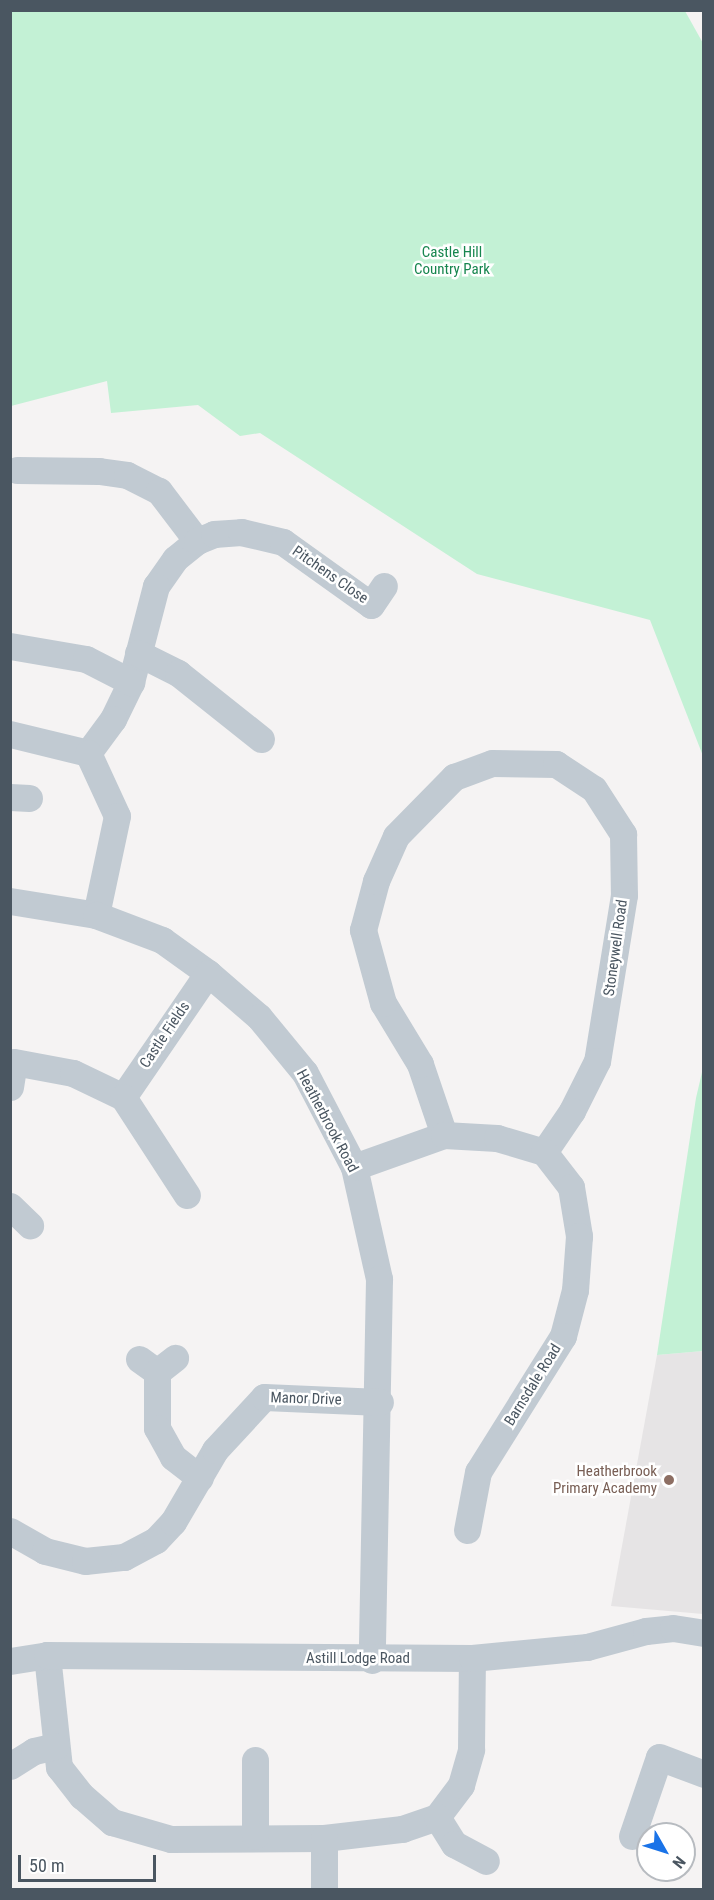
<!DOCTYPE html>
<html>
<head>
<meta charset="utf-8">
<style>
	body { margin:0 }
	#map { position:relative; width:714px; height:1900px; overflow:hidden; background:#f5f3f3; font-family:"Roboto Condensed",sans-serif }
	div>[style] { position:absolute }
	.education>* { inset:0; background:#e6e4e5 }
	.green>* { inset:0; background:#c3f1d5 }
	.minor>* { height:27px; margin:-13.5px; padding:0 13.5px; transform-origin:13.5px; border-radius:13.5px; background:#c1cad2 }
	.dots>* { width:16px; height:16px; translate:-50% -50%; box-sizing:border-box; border:3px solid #fff; border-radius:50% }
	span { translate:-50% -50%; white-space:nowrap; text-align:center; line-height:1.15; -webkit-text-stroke:5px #fff; paint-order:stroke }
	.park-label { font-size:15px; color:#17864f }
	.street-label { font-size:15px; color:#4a5661 }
	.education-label { font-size:15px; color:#785e54 }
	.right { translate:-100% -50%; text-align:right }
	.frame { position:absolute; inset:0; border:12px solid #4a5661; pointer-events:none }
	.north { position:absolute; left:636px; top:1822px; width:60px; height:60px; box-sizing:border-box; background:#fff; border:2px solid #b7bbc0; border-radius:50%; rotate:129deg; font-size:16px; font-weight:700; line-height:24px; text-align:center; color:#4a5661 }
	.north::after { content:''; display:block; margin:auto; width:21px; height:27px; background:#1a73e8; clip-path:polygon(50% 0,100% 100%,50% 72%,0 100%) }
	.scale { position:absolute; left:18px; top:1855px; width:138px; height:27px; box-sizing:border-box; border:3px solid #4a5661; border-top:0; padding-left:8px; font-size:18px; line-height:21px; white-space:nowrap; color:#4a5661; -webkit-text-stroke:4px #fff; paint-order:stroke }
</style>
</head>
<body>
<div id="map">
	<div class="education">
		<i style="clip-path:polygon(703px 1351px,703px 1614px,611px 1606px,657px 1355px)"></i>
	</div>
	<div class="green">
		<i style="clip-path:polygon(11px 10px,685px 11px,704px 45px,703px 756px,650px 620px,477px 574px,260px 433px,240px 436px,198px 405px,111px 413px,107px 381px,11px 406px)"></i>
		<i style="clip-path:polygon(703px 1068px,703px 1351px,657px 1355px,696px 1098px)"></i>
	</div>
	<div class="minor">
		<i style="left:17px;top:470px;width:82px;rotate:0.7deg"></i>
		<i style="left:99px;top:471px;width:28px;rotate:8deg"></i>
		<i style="left:127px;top:475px;width:36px;rotate:27deg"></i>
		<i style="left:159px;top:491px;width:63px;rotate:52.8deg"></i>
		<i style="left:197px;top:541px;width:28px;rotate:141deg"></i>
		<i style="left:175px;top:559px;width:33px;rotate:125deg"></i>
		<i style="left:156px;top:586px;width:99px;rotate:104.6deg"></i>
		<i style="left:131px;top:682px;width:41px;rotate:115.9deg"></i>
		<i style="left:113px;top:719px;width:42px;rotate:126.3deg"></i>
		<i style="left:197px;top:541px;width:18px;rotate:-22deg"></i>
		<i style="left:214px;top:534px;width:27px;rotate:-4deg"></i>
		<i style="left:241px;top:532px;width:43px;rotate:13.4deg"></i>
		<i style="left:283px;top:542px;width:108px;rotate:35.6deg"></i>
		<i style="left:371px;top:605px;width:23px;rotate:-56deg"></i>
		<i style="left:10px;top:646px;width:77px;rotate:9.7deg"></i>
		<i style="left:86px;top:659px;width:51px;rotate:27.1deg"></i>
		<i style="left:138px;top:653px;width:45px;rotate:26.6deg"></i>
		<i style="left:178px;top:673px;width:106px;rotate:38.5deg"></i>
		<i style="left:10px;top:734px;width:80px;rotate:13.7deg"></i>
		<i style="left:88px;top:753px;width:69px;rotate:65.3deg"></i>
		<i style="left:117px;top:816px;width:101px;rotate:102deg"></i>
		<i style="left:10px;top:797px;width:19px;rotate:3deg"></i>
		<i style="left:10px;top:901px;width:87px;rotate:9.2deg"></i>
		<i style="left:96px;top:915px;width:71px;rotate:20.7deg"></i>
		<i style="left:162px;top:940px;width:57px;rotate:35.7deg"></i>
		<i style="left:208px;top:973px;width:67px;rotate:40.8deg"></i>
		<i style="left:259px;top:1017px;width:72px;rotate:50.6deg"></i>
		<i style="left:305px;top:1073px;width:106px;rotate:62.5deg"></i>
		<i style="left:354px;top:1167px;width:115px;rotate:77.4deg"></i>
		<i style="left:379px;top:1279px;width:381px;rotate:91.1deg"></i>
		<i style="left:10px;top:1087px;width:25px;rotate:-81deg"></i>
		<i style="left:14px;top:1062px;width:60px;rotate:10.6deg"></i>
		<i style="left:73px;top:1073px;width:55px;rotate:25.6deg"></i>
		<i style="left:123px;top:1097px;width:150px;rotate:-55.6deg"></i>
		<i style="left:123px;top:1097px;width:117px;rotate:56.9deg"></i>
		<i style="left:444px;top:1135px;width:75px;rotate:-108.7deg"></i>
		<i style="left:420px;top:1064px;width:71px;rotate:-121.2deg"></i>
		<i style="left:383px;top:1003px;width:76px;rotate:-105.3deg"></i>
		<i style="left:363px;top:930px;width:51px;rotate:-75.1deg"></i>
		<i style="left:376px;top:881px;width:49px;rotate:-66deg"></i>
		<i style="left:396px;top:836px;width:83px;rotate:-45.5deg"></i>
		<i style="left:454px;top:777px;width:40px;rotate:-20.2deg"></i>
		<i style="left:492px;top:763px;width:64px;rotate:0.9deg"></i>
		<i style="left:556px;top:764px;width:45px;rotate:33.3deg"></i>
		<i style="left:594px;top:789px;width:54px;rotate:57.2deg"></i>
		<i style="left:623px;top:834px;width:61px;rotate:89.1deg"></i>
		<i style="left:624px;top:895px;width:168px;rotate:99.2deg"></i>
		<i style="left:597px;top:1061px;width:56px;rotate:116.6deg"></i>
		<i style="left:572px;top:1111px;width:50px;rotate:124.3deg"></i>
		<i style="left:354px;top:1167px;width:96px;rotate:-19.6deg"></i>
		<i style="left:444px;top:1135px;width:53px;rotate:3.2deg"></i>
		<i style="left:497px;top:1138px;width:49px;rotate:16.6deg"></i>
		<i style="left:544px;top:1152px;width:44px;rotate:52.4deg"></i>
		<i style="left:571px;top:1187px;width:50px;rotate:80.7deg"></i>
		<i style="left:579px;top:1236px;width:54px;rotate:94.2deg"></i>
		<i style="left:575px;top:1290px;width:48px;rotate:104.6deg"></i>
		<i style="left:563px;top:1336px;width:160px;rotate:122deg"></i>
		<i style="left:478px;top:1472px;width:59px;rotate:100.7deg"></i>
		<i style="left:10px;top:1206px;width:28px;rotate:44deg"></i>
		<i style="left:139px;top:1359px;width:22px;rotate:36deg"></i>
		<i style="left:157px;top:1372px;width:23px;rotate:-38deg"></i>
		<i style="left:157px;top:1372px;width:56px;rotate:90deg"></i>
		<i style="left:157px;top:1428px;width:33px;rotate:61deg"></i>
		<i style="left:173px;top:1457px;width:34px;rotate:38deg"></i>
		<i style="left:10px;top:1531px;width:40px;rotate:29.7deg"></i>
		<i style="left:45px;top:1551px;width:41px;rotate:14deg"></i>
		<i style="left:85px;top:1561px;width:39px;rotate:-6deg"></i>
		<i style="left:124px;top:1557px;width:36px;rotate:-28deg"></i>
		<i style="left:156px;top:1540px;width:25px;rotate:-47deg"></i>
		<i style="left:173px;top:1522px;width:83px;rotate:-59.7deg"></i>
		<i style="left:215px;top:1450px;width:72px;rotate:-47.2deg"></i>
		<i style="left:264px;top:1397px;width:116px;rotate:2.5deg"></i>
		<i style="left:47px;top:1655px;width:113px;rotate:83.9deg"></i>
		<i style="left:59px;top:1767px;width:37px;rotate:52deg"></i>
		<i style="left:82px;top:1796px;width:40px;rotate:41deg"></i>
		<i style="left:112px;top:1822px;width:61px;rotate:16.1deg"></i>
		<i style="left:171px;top:1839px;width:153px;rotate:-0.4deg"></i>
		<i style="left:324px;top:1838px;width:79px;rotate:-6.6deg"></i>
		<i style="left:402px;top:1829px;width:37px;rotate:-19deg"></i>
		<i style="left:437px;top:1817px;width:40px;rotate:-53deg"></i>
		<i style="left:461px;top:1785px;width:37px;rotate:-74deg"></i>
		<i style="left:471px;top:1749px;width:91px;rotate:-89.4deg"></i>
		<i style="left:10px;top:1661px;width:37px;rotate:-9deg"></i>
		<i style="left:47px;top:1655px;width:425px;rotate:0.4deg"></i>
		<i style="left:472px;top:1658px;width:116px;rotate:-5.5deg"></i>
		<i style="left:587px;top:1647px;width:61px;rotate:-15.2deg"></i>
		<i style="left:646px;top:1631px;width:27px;rotate:-6deg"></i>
		<i style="left:673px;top:1628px;width:31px;rotate:9deg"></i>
		<i style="left:255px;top:1760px;width:76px;rotate:90deg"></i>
		<i style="left:10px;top:1766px;width:28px;rotate:-32deg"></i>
		<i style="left:34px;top:1751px;width:22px;rotate:-13deg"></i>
		<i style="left:437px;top:1817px;width:32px;rotate:58deg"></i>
		<i style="left:454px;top:1844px;width:36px;rotate:28deg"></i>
		<i style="left:632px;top:1836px;width:83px;rotate:-71.1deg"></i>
		<i style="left:659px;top:1757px;width:48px;rotate:20.7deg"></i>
		<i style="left:324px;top:1890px;width:52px;rotate:-90deg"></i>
	</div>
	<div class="dots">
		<i style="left:669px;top:1480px;background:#8d6e63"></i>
	</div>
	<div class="park-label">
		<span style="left:452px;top:261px">Castle Hill<br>Country Park</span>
	</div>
	<div class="street-label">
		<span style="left:330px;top:575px;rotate:35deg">Pitchens Close</span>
		<span style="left:616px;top:948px;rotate:-82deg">Stoneywell Road</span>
		<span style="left:165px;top:1035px;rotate:-56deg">Castle Fields</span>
		<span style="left:327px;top:1121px;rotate:62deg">Heatherbrook Road</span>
		<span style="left:533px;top:1385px;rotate:-58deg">Barnsdale Road</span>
		<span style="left:306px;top:1399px;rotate:2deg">Manor Drive</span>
		<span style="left:358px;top:1659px">Astill Lodge Road</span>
	</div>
	<div class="education-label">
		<span class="right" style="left:657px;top:1480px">Heatherbrook<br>Primary Academy</span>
	</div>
	<div class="frame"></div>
	<div class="north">N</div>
	<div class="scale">50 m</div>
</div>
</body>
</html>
